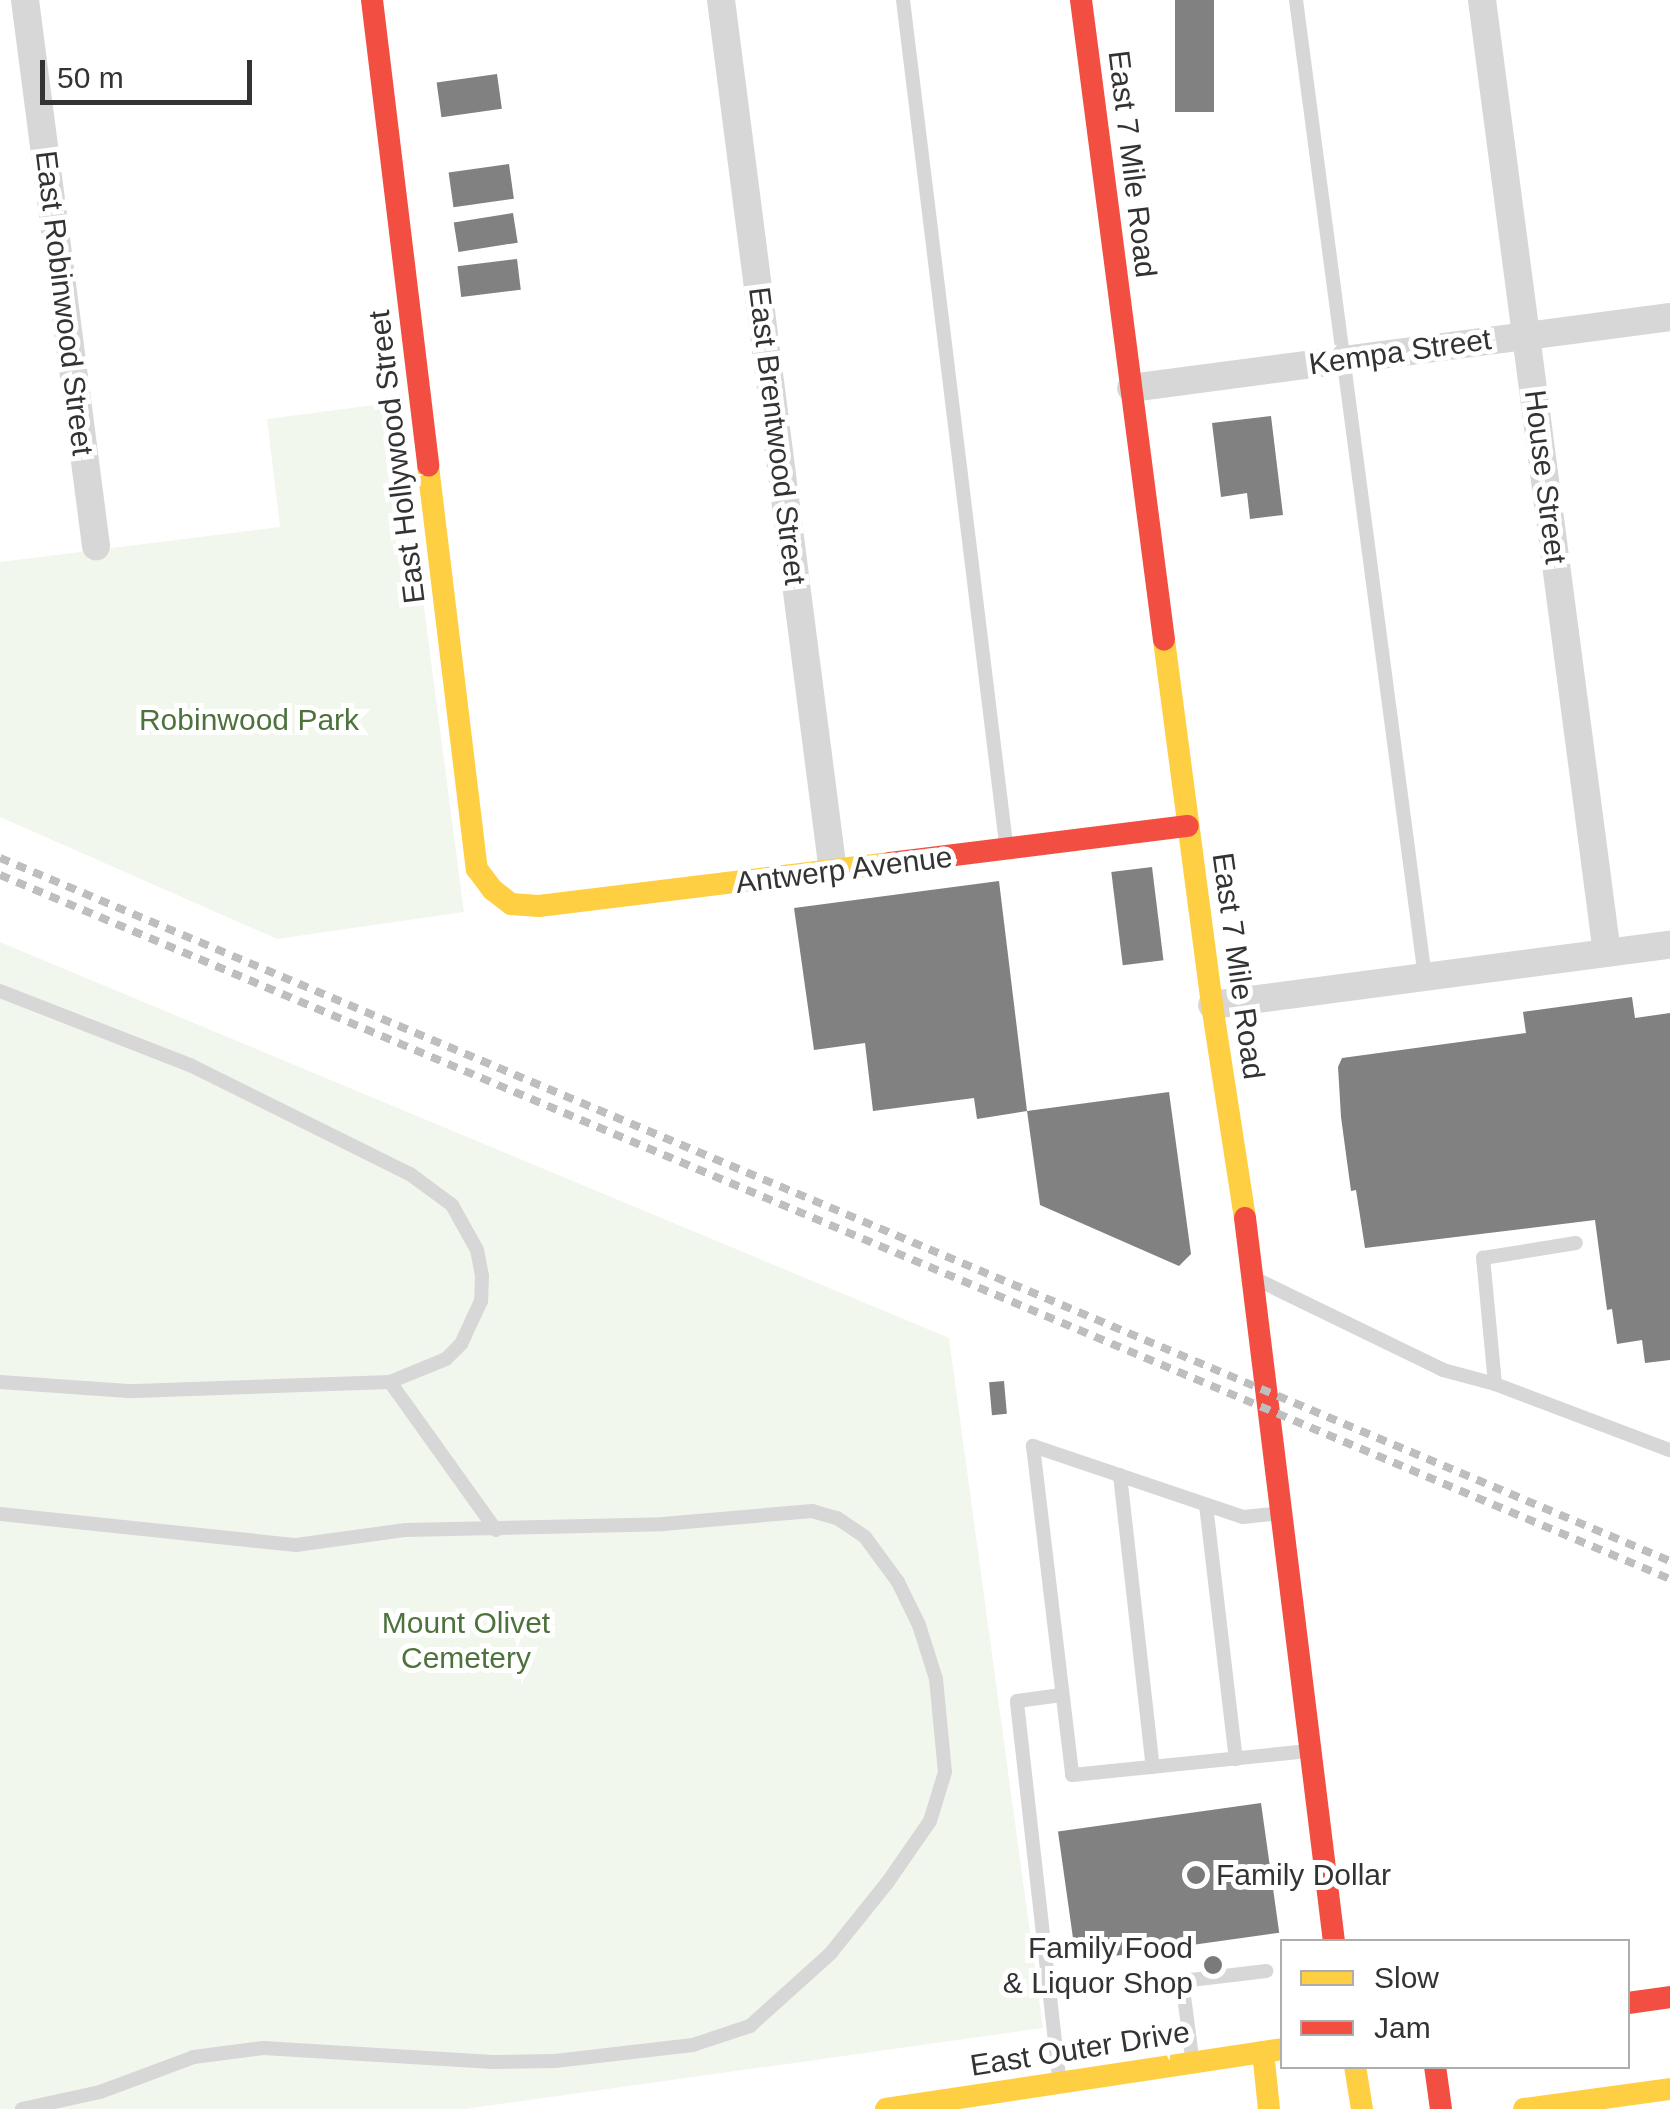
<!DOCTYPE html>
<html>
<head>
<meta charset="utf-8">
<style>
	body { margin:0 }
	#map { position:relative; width:1670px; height:2109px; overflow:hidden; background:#fff; font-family:Arial,sans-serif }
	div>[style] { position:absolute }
	.green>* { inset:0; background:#f2f7ee }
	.building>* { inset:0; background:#818181; transform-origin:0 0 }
	.lane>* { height:14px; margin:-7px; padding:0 7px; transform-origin:7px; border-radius:7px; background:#d7d7d7 }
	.street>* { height:28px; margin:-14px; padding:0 14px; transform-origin:14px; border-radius:14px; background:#d7d7d7 }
	.slow>* { height:22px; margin:-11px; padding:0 11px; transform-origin:11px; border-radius:11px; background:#ffcf43 }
	.jam>* { height:22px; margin:-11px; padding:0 11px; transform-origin:11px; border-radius:11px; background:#f24e42 }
	.rail>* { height:8px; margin-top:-4px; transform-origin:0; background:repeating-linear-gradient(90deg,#bebebe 0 10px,transparent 0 18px) }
	.dots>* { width:28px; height:28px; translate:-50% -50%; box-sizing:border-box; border:5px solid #fff; border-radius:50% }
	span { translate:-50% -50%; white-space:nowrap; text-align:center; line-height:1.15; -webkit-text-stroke:10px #fff; paint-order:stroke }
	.street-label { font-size:30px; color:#333 }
	.park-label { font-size:30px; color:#4d723c }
	.poi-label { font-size:30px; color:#333 }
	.left { translate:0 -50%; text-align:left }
	.right { translate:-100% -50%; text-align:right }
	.legend { position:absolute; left:1280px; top:1939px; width:350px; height:130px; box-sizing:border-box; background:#fff; border:2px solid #adadad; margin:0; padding:12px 18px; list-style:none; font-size:30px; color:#333 }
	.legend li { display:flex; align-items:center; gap:20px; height:50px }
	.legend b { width:50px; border:2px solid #adadad }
	.scale { position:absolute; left:40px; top:60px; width:212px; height:45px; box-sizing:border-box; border:5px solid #333; border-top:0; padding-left:12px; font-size:30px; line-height:35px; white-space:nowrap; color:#333; -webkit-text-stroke:8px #fff; paint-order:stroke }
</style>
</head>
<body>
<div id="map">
	<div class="green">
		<i style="clip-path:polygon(397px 402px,464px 912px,277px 939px,0 817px,0 562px,280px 527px,267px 419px)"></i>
		<i style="clip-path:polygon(0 942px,949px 1338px,1043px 2028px,465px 2109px,0 2109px)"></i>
	</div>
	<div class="building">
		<i style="left:1175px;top:0;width:39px;height:112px"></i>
		<i style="left:497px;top:74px;width:35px;height:61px;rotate:82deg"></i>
		<i style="left:509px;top:164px;width:35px;height:61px;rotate:82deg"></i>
		<i style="left:513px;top:213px;width:30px;height:60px;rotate:81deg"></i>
		<i style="left:517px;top:259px;width:31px;height:60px;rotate:83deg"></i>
		<i style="clip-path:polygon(1271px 416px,1283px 515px,1250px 519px,1247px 493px,1221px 497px,1212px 423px)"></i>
		<i style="left:1152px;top:867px;width:94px;height:41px;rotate:83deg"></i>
		<i style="clip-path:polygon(999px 881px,1027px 1111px,977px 1119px,974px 1098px,873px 1111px,865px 1043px,814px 1050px,794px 908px)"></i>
		<i style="clip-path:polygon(1632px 997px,1635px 1018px,1670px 1013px,1670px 1360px,1645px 1363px,1642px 1340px,1617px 1344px,1612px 1309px,1607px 1310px,1595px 1220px,1365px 1248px,1356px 1190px,1351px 1191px,1341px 1117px,1338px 1067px,1342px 1058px,1526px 1033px,1523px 1012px)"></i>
		<i style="clip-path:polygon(1169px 1092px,1191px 1254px,1179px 1266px,1040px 1205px,1027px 1111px)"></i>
		<i style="left:1004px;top:1381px;width:33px;height:15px;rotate:85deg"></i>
		<i style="left:1261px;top:1803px;width:131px;height:205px;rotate:82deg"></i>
	</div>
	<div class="lane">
		<i style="left:903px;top:0;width:850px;rotate:83.04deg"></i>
		<i style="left:1296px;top:0;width:985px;rotate:82.48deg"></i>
		<i style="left:0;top:991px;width:204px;rotate:21.3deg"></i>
		<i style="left:190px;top:1065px;width:246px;rotate:26.4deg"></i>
		<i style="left:410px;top:1174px;width:52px;rotate:36.4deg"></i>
		<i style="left:452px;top:1205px;width:51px;rotate:60.9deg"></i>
		<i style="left:477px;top:1250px;width:26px;rotate:79deg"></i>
		<i style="left:482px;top:1276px;width:25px;rotate:92deg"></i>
		<i style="left:481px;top:1301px;width:47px;rotate:114.9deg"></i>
		<i style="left:461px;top:1344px;width:21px;rotate:135deg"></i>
		<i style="left:446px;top:1359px;width:61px;rotate:157.7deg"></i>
		<i style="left:390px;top:1382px;width:262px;rotate:178deg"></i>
		<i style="left:128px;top:1391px;width:128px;rotate:-176deg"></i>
		<i style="left:1260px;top:1281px;width:203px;rotate:25.9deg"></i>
		<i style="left:1443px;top:1370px;width:54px;rotate:15.1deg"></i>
		<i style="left:1495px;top:1384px;width:187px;rotate:20.7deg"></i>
		<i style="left:390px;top:1382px;width:182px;rotate:54.4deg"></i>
		<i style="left:1495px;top:1384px;width:127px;rotate:-95.4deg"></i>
		<i style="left:1483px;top:1258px;width:94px;rotate:-9.2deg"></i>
		<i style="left:1120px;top:1475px;width:294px;rotate:83.6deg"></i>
		<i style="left:1206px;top:1505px;width:256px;rotate:83.3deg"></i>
		<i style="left:1281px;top:1513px;width:38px;rotate:174deg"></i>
		<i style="left:1243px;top:1517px;width:222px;rotate:-161.3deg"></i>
		<i style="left:1033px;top:1446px;width:331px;rotate:83.2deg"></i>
		<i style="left:1072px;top:1775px;width:238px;rotate:-5.8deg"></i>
		<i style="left:0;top:1514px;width:298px;rotate:6deg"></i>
		<i style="left:296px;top:1545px;width:111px;rotate:-7.8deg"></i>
		<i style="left:406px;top:1530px;width:257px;rotate:-1.3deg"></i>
		<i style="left:663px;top:1524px;width:150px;rotate:-5deg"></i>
		<i style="left:812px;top:1511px;width:26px;rotate:16deg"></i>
		<i style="left:837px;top:1518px;width:34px;rotate:34deg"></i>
		<i style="left:865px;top:1537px;width:56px;rotate:53.7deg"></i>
		<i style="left:898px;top:1582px;width:48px;rotate:64deg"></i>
		<i style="left:919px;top:1625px;width:57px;rotate:72.5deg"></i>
		<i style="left:936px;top:1679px;width:93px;rotate:84.5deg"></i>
		<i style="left:945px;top:1772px;width:51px;rotate:107deg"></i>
		<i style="left:930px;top:1821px;width:75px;rotate:124.7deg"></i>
		<i style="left:887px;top:1883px;width:90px;rotate:128.7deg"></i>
		<i style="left:831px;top:1953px;width:109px;rotate:138deg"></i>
		<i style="left:750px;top:2026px;width:60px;rotate:161.6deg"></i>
		<i style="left:693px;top:2045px;width:139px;rotate:173.4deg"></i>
		<i style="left:555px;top:2061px;width:62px;rotate:179.1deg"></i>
		<i style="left:493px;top:2062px;width:230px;rotate:-176.5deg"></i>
		<i style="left:263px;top:2048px;width:70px;rotate:172.6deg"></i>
		<i style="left:194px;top:2057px;width:100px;rotate:159.6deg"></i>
		<i style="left:100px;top:2092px;width:80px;rotate:167.7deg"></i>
		<i style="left:1192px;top:2057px;width:77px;rotate:-97.5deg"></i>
		<i style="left:1182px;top:1981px;width:85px;rotate:-6.8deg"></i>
		<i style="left:1059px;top:2077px;width:378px;rotate:-96.4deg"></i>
		<i style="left:1017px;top:1701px;width:45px;rotate:-7.6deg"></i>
	</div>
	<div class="street">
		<i style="left:25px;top:0;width:551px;rotate:82.59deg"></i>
		<i style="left:721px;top:0;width:879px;rotate:82.68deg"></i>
		<i style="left:1482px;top:0;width:961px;rotate:82.53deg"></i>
		<i style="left:1131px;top:388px;width:544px;rotate:-7.5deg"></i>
		<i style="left:1212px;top:1005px;width:462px;rotate:-7.5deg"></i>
	</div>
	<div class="slow">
		<i style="left:428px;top:466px;width:406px;rotate:83.1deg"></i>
		<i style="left:477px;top:869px;width:26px;rotate:53deg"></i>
		<i style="left:493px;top:890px;width:23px;rotate:38deg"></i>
		<i style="left:511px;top:904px;width:28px;rotate:4deg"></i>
		<i style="left:539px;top:906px;width:354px;rotate:-7deg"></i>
		<i style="left:1164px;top:640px;width:368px;rotate:82.5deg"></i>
		<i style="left:1212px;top:1005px;width:216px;rotate:81.2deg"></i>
		<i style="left:1263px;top:2052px;width:57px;rotate:84deg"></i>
		<i style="left:1355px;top:2066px;width:44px;rotate:80.8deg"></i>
		<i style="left:886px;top:2109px;width:401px;rotate:-8.6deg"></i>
		<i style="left:1524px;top:2109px;width:147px;rotate:-7.8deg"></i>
	</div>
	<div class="jam">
		<i style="left:372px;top:0;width:469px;rotate:83.1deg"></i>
		<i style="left:1081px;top:0;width:645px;rotate:82.61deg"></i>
		<i style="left:890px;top:863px;width:300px;rotate:-7.1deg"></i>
		<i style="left:1245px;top:1218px;width:729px;rotate:82.99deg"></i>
		<i style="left:1628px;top:2003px;width:42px;rotate:-8.1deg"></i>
		<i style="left:1435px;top:2066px;width:43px;rotate:82.1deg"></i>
	</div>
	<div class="rail">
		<i style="left:0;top:858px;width:1812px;rotate:22.83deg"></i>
		<i style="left:0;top:875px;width:1812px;rotate:22.86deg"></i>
	</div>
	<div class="dots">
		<i style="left:1196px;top:1875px;background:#7a7a7a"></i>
		<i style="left:1213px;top:1965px;background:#7a7a7a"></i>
	</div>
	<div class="street-label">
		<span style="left:1132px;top:164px;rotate:83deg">East 7 Mile Road</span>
		<span style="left:64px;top:303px;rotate:83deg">East Robinwood Street</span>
		<span style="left:1400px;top:352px;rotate:-8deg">Kempa Street</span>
		<span style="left:777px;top:436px;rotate:83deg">East Brentwood Street</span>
		<span style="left:397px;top:457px;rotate:-97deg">East Hollywood Street</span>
		<span style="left:1545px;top:477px;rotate:83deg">House Street</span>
		<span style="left:844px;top:870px;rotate:-7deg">Antwerp Avenue</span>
		<span style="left:1238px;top:966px;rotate:82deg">East 7 Mile Road</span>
		<span style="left:1080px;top:2049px;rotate:-9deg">East Outer Drive</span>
	</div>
	<div class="park-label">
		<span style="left:249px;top:720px">Robinwood Park</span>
		<span style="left:466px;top:1640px">Mount Olivet<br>Cemetery</span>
	</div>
	<div class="poi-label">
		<span class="left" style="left:1216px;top:1875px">Family Dollar</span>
		<span class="right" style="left:1193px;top:1965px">Family Food<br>&amp; Liquor Shop</span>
	</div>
	<ul class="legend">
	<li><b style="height:12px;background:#ffcf43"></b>Slow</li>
	<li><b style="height:12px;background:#f24e42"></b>Jam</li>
	</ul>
	<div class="scale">50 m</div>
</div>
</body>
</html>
